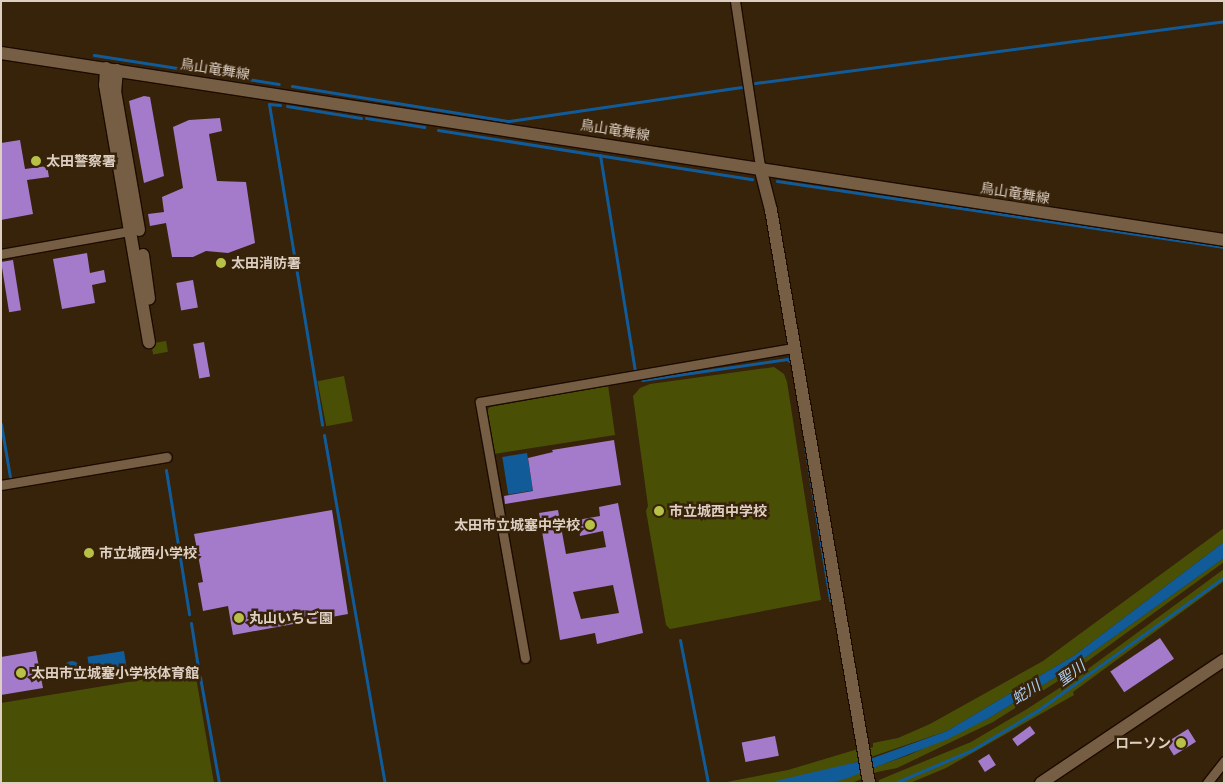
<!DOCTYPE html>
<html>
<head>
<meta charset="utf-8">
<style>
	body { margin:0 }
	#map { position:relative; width:1225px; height:784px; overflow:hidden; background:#37220a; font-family:Barlow,"Noto Sans JP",sans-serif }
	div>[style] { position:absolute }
	.green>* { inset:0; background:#495006; transform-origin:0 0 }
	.water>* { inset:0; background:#115b99; transform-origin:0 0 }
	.round { border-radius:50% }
	.stream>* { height:3px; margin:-1.5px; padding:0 1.5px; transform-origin:1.5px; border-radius:1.5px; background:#115b99 }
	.building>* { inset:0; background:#a37bca; transform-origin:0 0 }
	.roads { filter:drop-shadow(1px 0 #1d0b00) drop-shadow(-1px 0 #1d0b00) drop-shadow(0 1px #1d0b00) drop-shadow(0 -1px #1d0b00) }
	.street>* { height:9px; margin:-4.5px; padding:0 4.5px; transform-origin:4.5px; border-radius:4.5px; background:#765e45 }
	.secondary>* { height:12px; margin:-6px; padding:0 6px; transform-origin:6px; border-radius:6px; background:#765e45 }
	.dots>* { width:14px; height:14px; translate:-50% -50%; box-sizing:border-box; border:2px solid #37220a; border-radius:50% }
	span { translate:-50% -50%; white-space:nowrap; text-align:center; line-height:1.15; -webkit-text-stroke:5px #37220a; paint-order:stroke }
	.street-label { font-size:14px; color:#ddcfc2 }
	.poi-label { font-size:14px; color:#ddcfc2; font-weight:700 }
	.left { translate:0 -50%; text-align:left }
	.right { translate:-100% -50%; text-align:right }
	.water-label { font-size:15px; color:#aecff2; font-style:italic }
	.frame { position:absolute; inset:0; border:2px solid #ddcfc2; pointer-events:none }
</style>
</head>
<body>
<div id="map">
	<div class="green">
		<i style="left:166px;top:341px;width:11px;height:15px;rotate:80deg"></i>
		<i style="clip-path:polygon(774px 367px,784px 374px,787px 382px,821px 600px,670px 629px,666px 625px,646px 511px,648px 506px,633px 396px,640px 388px,650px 384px)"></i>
		<i style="left:344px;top:376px;width:46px;height:27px;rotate:79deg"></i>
		<i style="clip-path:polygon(608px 385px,615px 435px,494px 454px,486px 411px,490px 407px)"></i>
		<i style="clip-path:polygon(1224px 528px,1224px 542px,1075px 655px,947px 731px,827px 772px,767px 783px,722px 783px,788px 770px,858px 749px,859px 752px,873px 747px,873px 743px,898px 738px,930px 724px,1043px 661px)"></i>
		<i style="clip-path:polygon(1224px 558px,1224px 562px,1074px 671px,993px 722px,897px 768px,877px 772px,852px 783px,830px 783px,909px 755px,989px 718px,1069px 669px)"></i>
		<i style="clip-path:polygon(1224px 569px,1224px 581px,1073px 692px,1074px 695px,946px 768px,910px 783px,879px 783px,879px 780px,971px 742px,1027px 709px,1081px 674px)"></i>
		<i style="clip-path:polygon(195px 671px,214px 783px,1px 783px,1px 703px)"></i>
	</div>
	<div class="water">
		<i style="left:527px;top:453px;width:38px;height:25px;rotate:81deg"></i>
		<i style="clip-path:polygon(1224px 542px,1224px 558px,1069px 669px,989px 718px,948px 739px,845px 779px,830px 783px,767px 783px,870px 759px,947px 731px,1075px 655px)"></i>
		<i style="left:124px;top:651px;width:18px;height:37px;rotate:81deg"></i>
		<i class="round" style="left:63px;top:661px;width:18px;height:18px"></i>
	</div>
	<div class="stream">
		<i style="left:94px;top:55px;width:187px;rotate:8.9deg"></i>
		<i style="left:755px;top:83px;width:473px;rotate:-7.5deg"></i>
		<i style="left:292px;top:86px;width:220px;rotate:9.2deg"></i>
		<i style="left:509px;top:121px;width:235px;rotate:-8.3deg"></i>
		<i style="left:280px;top:105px;width:11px;rotate:-175deg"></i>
		<i style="left:269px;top:104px;width:325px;rotate:80.6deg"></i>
		<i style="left:287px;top:106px;width:75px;rotate:9.2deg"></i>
		<i style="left:366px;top:118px;width:59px;rotate:8.8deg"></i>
		<i style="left:438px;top:130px;width:318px;rotate:8.9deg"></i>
		<i style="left:600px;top:155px;width:220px;rotate:80.8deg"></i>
		<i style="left:777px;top:181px;width:452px;rotate:8.4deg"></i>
		<i style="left:642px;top:380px;width:147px;rotate:-8.2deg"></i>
		<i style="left:787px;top:359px;width:5px;rotate:37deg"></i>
		<i style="left:1px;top:424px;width:54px;rotate:80.4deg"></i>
		<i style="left:324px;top:435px;width:353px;rotate:80.1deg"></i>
		<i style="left:805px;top:445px;width:157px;rotate:80.8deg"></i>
		<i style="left:166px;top:470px;width:146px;rotate:80.9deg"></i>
		<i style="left:191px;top:623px;width:45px;rotate:81deg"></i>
		<i style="left:680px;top:640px;width:146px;rotate:78.9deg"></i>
		<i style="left:200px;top:677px;width:108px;rotate:79.8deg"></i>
		<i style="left:895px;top:783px;width:84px;rotate:-23.2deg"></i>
		<i style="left:972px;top:750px;width:76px;rotate:-31deg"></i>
		<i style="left:1037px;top:711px;width:230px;rotate:-35.6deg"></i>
	</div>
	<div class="building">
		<i style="clip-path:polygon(144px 96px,150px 97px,164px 176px,144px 183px,129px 101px)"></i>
		<i style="clip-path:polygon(220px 118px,222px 131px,209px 134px,217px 181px,246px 182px,255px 243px,228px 253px,206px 251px,193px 257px,172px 257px,166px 223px,150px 226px,148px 214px,164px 212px,162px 197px,183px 188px,173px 127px,189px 120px)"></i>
		<i style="clip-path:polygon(20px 140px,25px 169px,47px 166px,49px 177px,27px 180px,33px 214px,1px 220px,1px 143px)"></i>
		<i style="clip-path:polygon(87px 253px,90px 273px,104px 270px,106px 282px,92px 285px,95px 303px,62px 309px,53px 259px)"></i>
		<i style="left:13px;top:260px;width:51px;height:12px;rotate:81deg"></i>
		<i style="left:193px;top:280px;width:28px;height:17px;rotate:80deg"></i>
		<i style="left:204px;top:342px;width:35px;height:11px;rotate:80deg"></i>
		<i style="clip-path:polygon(614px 440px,621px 485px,505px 504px,504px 496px,533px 491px,528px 458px,553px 452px,552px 450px)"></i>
		<i style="clip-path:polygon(evenodd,618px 503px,643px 633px,597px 644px,595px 633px,560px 640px,539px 513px,558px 510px,566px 554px,606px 547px,603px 531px,580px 536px,577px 520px,600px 516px,599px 507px,618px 503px,613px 585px,619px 613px,581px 619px,573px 592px,613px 585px)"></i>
		<i style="clip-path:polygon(332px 510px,348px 614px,233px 635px,228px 606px,203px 611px,198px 583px,203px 582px,194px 534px)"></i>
		<i style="left:1160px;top:638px;width:25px;height:60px;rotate:56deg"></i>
		<i style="clip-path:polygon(36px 651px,43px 688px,1px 695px,1px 657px)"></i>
		<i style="left:1030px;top:726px;width:9px;height:22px;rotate:54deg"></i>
		<i style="left:1188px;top:729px;width:15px;height:26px;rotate:58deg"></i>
		<i style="left:775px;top:736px;width:20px;height:34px;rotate:79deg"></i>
		<i style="left:989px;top:754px;width:13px;height:13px;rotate:58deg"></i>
	</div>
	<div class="roads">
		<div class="street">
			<i style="left:735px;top:1px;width:168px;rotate:81.4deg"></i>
			<i style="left:1px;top:254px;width:137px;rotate:-10.1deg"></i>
			<i style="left:1px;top:485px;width:168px;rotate:-9.6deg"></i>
			<i style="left:525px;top:658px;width:260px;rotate:-100deg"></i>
			<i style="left:480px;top:402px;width:319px;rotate:-9.8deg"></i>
			<i style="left:1207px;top:783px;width:28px;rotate:-52deg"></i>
		</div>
		<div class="secondary">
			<i style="left:1px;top:53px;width:1237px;rotate:8.69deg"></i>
			<i style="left:106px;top:68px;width:17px;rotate:93deg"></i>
			<i style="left:105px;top:85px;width:261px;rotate:80.3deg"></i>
			<i style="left:117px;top:70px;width:21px;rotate:95deg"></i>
			<i style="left:115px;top:91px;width:141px;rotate:80.2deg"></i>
			<i style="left:760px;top:167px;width:44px;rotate:75.7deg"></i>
			<i style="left:771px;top:210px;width:581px;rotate:80.29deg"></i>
			<i style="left:143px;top:255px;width:44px;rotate:82.2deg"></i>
			<i style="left:1041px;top:783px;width:220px;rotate:-33.9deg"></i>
		</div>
	</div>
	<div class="dots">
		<i style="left:36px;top:161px;background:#b7c147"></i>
		<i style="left:221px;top:263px;background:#b7c147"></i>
		<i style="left:659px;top:511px;background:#b7c147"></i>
		<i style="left:590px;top:525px;background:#b7c147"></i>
		<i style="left:89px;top:553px;background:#b7c147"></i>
		<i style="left:239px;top:618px;background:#b7c147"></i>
		<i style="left:21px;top:673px;background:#b7c147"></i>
		<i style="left:1181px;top:743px;background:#b7c147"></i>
	</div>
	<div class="street-label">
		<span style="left:215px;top:69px;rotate:9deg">鳥山竜舞線</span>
		<span style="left:615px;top:130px;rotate:9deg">鳥山竜舞線</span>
		<span style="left:1015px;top:193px;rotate:9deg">鳥山竜舞線</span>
	</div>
	<div class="poi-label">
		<span class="left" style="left:46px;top:161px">太田警察署</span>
		<span class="left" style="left:231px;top:263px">太田消防署</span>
		<span class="left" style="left:669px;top:511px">市立城西中学校</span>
		<span class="right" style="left:580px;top:525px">太田市立城塞中学校</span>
		<span class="left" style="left:99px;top:553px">市立城西小学校</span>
		<span class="left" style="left:249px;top:618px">丸山いちご園</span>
		<span class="left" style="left:31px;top:673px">太田市立城塞小学校体育館</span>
		<span class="right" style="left:1171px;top:743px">ローソン</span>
	</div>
	<div class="water-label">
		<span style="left:1071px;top:673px;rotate:-36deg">聖川</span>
		<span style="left:1026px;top:692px;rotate:-32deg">蛇川</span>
	</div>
	<div class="frame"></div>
</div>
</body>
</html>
